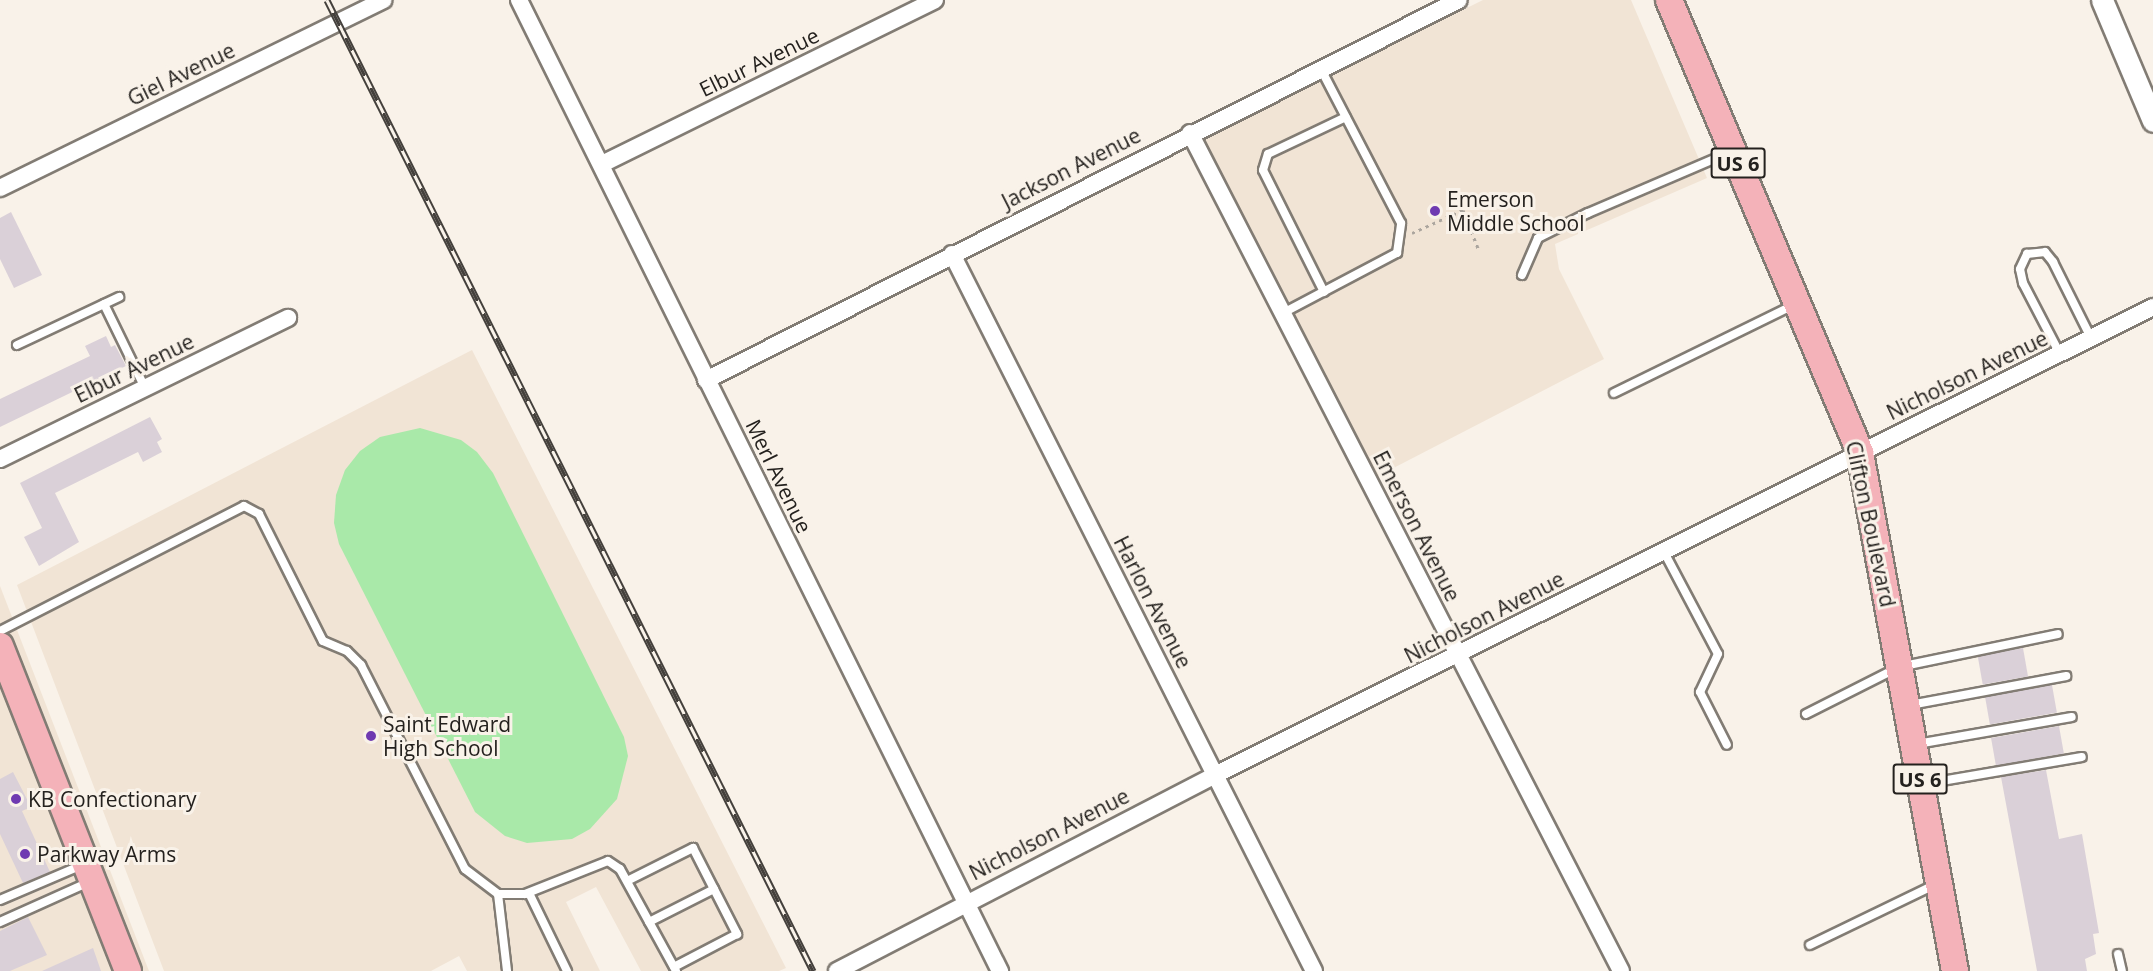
<!DOCTYPE html>
<html>
<head>
<meta charset="utf-8">
<style>
	body { margin:0 }
	#map { position:relative; width:2153px; height:971px; overflow:hidden; background:#f9f2e9; font-family:"Open Sans",sans-serif }
	div>[style] { position:absolute }
	.built>* { inset:0; background:#f1e4d5 }
	.green>* { inset:0; background:#a9e9a9 }
	.building>* { inset:0; background:#dad0d8; transform-origin:0 0 }
	.path>* { height:3px; margin-top:-1.5px; transform-origin:0; background:repeating-linear-gradient(90deg,#aba59e 0 3px,transparent 0 7.5px) }
	.roads { filter:drop-shadow(2px 0 #827c74) drop-shadow(-2px 0 #827c74) drop-shadow(0 2px #827c74) drop-shadow(0 -2px #827c74) }
	.service>* { height:8px; margin:-4px; padding:0 4px; transform-origin:4px; border-radius:4px; background:#fff }
	.minor>* { height:16px; margin:-8px; padding:0 8px; transform-origin:8px; border-radius:8px; background:#fff }
	.tertiary>* { height:21px; margin:-10.5px; padding:0 10.5px; transform-origin:10.5px; border-radius:10.5px; background:#fff }
	.primary>* { height:26px; margin:-13px; padding:0 13px; transform-origin:13px; border-radius:13px; background:#f4b2b9 }
	.rail>* { height:7px; margin-top:-3.5px; transform-origin:0; background:repeating-linear-gradient(90deg,#f9f2e9 0 14px,#44403c 0 28px); box-sizing:border-box; border-block:2px solid #44403c }
	.dots>* { width:16px; height:16px; translate:-50% -50%; box-sizing:border-box; border:3px solid #f9f2e9; border-radius:50% }
	span { translate:-50% -50%; white-space:nowrap; text-align:center; line-height:1.15; -webkit-text-stroke:6px #f9f2e9; paint-order:stroke }
	.shield-label span { padding:2px 4px; background:#f9f2e9; border:2px solid; border-radius:4px; -webkit-text-stroke-width:0 }
	.shield-label { font-size:20px; color:#24211e; font-weight:700 }
	.street-label { font-size:21px; color:#24211e }
	.poi-label { font-size:21px; color:#24211e }
	.left { translate:0 -50%; text-align:left }
</style>
</head>
<body>
<div id="map">
	<div class="built">
		<i style="clip-path:polygon(1483px 0,1631px 0,1707px 178px,1555px 244px,1559px 269px,1604px 359px,1378px 476px,1202px 139px)"></i>
		<i style="clip-path:polygon(472px 350px,786px 968px,779px 971px,641px 971px,596px 887px,566px 902px,600px 971px,467px 971px,459px 956px,431px 971px,164px 971px,17px 585px)"></i>
		<i style="clip-path:polygon(0 586px,149px 971px,0 971px)"></i>
	</div>
	<div class="green">
		<i style="clip-path:polygon(420px 428px,461px 440px,477px 452px,493px 473px,624px 737px,628px 756px,617px 799px,590px 829px,572px 839px,527px 843px,505px 836px,475px 812px,339px 544px,334px 523px,336px 495px,345px 470px,360px 451px,380px 437px)"></i>
	</div>
	<div class="building">
		<i style="clip-path:polygon(11px 212px,42px 275px,14px 288px,0 259px,0 218px)"></i>
		<i style="clip-path:polygon(106px 336px,111px 347px,115px 345px,126px 366px,0 427px,0 399px,90px 356px,85px 346px)"></i>
		<i style="clip-path:polygon(150px 417px,162px 439px,157px 442px,162px 452px,143px 462px,138px 452px,55px 493px,79px 542px,39px 566px,24px 537px,42px 528px,20px 483px)"></i>
		<i style="left:2023px;top:648px;width:29px;height:46px;rotate:80deg"></i>
		<i style="left:2052px;top:685px;width:28px;height:68px;rotate:80deg"></i>
		<i style="left:2059px;top:726px;width:28px;height:69px;rotate:80deg"></i>
		<i style="clip-path:polygon(2046px 770px,2059px 839px,2082px 834px,2099px 933px,2093px 934px,2096px 954px,2085px 959px,2087px 971px,2037px 971px,2001px 777px)"></i>
		<i style="clip-path:polygon(13px 772px,31px 807px,22px 811px,50px 872px,23px 883px,0 834px,0 779px)"></i>
		<i style="clip-path:polygon(28px 917px,47px 955px,10px 971px,0 971px,0 931px)"></i>
		<i style="clip-path:polygon(93px 948px,101px 971px,42px 971px)"></i>
	</div>
	<div class="path">
		<i style="left:1412px;top:233px;width:56px;rotate:-24.3deg"></i>
		<i style="left:1463px;top:210px;width:41px;rotate:68.5deg"></i>
	</div>
	<div class="roads">
		<div class="service">
			<i style="left:1522px;top:275px;width:40px;rotate:-66.6deg"></i>
			<i style="left:1538px;top:238px;width:56px;rotate:-26.6deg"></i>
			<i style="left:1588px;top:213px;width:155px;rotate:-23.2deg"></i>
			<i style="left:1324px;top:292px;width:136px;rotate:-116.6deg"></i>
			<i style="left:1263px;top:170px;width:17px;rotate:-73deg"></i>
			<i style="left:1268px;top:154px;width:86px;rotate:-25.4deg"></i>
			<i style="left:104px;top:304px;width:93px;rotate:64deg"></i>
			<i style="left:1283px;top:313px;width:129px;rotate:-27.8deg"></i>
			<i style="left:1397px;top:253px;width:30px;rotate:-82deg"></i>
			<i style="left:1401px;top:223px;width:174px;rotate:-117.5deg"></i>
			<i style="left:17px;top:345px;width:113px;rotate:-25.2deg"></i>
			<i style="left:2060px;top:354px;width:80px;rotate:-117.5deg"></i>
			<i style="left:2023px;top:283px;width:14px;rotate:-102deg"></i>
			<i style="left:2020px;top:269px;width:17px;rotate:-65deg"></i>
			<i style="left:2027px;top:254px;width:18px;rotate:-6deg"></i>
			<i style="left:2045px;top:252px;width:13px;rotate:51deg"></i>
			<i style="left:2053px;top:262px;width:85px;rotate:63.4deg"></i>
			<i style="left:1614px;top:393px;width:200px;rotate:-26.1deg"></i>
			<i style="left:1664px;top:552px;width:115px;rotate:62.1deg"></i>
			<i style="left:1718px;top:654px;width:42px;rotate:115.3deg"></i>
			<i style="left:1700px;top:692px;width:59px;rotate:63deg"></i>
			<i style="left:0;top:631px;width:274px;rotate:-27.1deg"></i>
			<i style="left:244px;top:506px;width:17px;rotate:28deg"></i>
			<i style="left:259px;top:514px;width:142px;rotate:63.3deg"></i>
			<i style="left:323px;top:641px;width:26px;rotate:23deg"></i>
			<i style="left:347px;top:651px;width:20px;rotate:45deg"></i>
			<i style="left:361px;top:665px;width:229px;rotate:63deg"></i>
			<i style="left:465px;top:869px;width:41px;rotate:37.1deg"></i>
			<i style="left:498px;top:894px;width:27px"></i>
			<i style="left:525px;top:894px;width:89px;rotate:-21.7deg"></i>
			<i style="left:608px;top:861px;width:14px;rotate:34deg"></i>
			<i style="left:620px;top:869px;width:116px;rotate:61.2deg"></i>
			<i style="left:1910px;top:705px;width:159px;rotate:-10.5deg"></i>
			<i style="left:1806px;top:714px;width:104px;rotate:-26.8deg"></i>
			<i style="left:1899px;top:667px;width:162px;rotate:-11.7deg"></i>
			<i style="left:1917px;top:744px;width:157px;rotate:-9.9deg"></i>
			<i style="left:1924px;top:784px;width:160px;rotate:-9.7deg"></i>
			<i style="left:627px;top:881px;width:74px;rotate:-26.6deg"></i>
			<i style="left:693px;top:848px;width:97px;rotate:62.9deg"></i>
			<i style="left:737px;top:934px;width:71px;rotate:152.4deg"></i>
			<i style="left:529px;top:893px;width:87px;rotate:64deg"></i>
			<i style="left:498px;top:894px;width:78px;rotate:83.3deg"></i>
			<i style="left:0;top:900px;width:89px;rotate:-23.1deg"></i>
			<i style="left:0;top:922px;width:98px;rotate:-24.2deg"></i>
			<i style="left:649px;top:922px;width:73px;rotate:-26.9deg"></i>
			<i style="left:1810px;top:945px;width:140px;rotate:-25.8deg"></i>
			<i style="left:2118px;top:954px;width:17px;rotate:77deg"></i>
		</div>
		<div class="minor">
			<i style="left:519px;top:0;width:1084px;rotate:63.65deg"></i>
			<i style="left:1190px;top:133px;width:942px;rotate:62.78deg"></i>
			<i style="left:602px;top:164px;width:371px;rotate:-26.2deg"></i>
			<i style="left:0;top:188px;width:427px;rotate:-26.1deg"></i>
			<i style="left:952px;top:254px;width:803px;rotate:63.21deg"></i>
			<i style="left:706px;top:380px;width:843px;rotate:-26.78deg"></i>
			<i style="left:0;top:459px;width:321px;rotate:-26.1deg"></i>
			<i style="left:837px;top:971px;width:426px;rotate:-27.4deg"></i>
			<i style="left:1215px;top:775px;width:1048px;rotate:-26.52deg"></i>
		</div>
		<div class="tertiary">
			<i style="left:2102px;top:0;width:131px;rotate:67.1deg"></i>
		</div>
		<div class="primary">
			<i style="left:1669px;top:0;width:492px;rotate:67.1deg"></i>
			<i style="left:1860px;top:453px;width:527px;rotate:79.61deg"></i>
			<i style="left:0;top:646px;width:349px;rotate:68.5deg"></i>
		</div>
	</div>
	<div class="rail">
		<i style="left:327px;top:0;width:1086px;rotate:63.41deg"></i>
	</div>
	<div class="dots">
		<i style="left:1435px;top:211px;background:#6f3ab1"></i>
		<i style="left:371px;top:736px;background:#6f3ab1"></i>
		<i style="left:16px;top:799px;background:#6f3ab1"></i>
		<i style="left:25px;top:854px;background:#6f3ab1"></i>
	</div>
	<div class="shield-label">
		<span style="left:1738px;top:163px">US 6</span>
		<span style="left:1920px;top:779px">US 6</span>
	</div>
	<div class="street-label">
		<span style="left:759px;top:62px;rotate:-26deg">Elbur Avenue</span>
		<span style="left:181px;top:74px;rotate:-26deg">Giel Avenue</span>
		<span style="left:1071px;top:168px;rotate:-27deg">Jackson Avenue</span>
		<span style="left:134px;top:368px;rotate:-26deg">Elbur Avenue</span>
		<span style="left:1967px;top:375px;rotate:-26deg">Nicholson Avenue</span>
		<span style="left:779px;top:476px;rotate:64deg">Merl Avenue</span>
		<span style="left:1871px;top:524px;rotate:78deg">Clifton Boulevard</span>
		<span style="left:1417px;top:526px;rotate:63deg">Emerson Avenue</span>
		<span style="left:1153px;top:602px;rotate:63deg">Harlon Avenue</span>
		<span style="left:1484px;top:617px;rotate:-27deg">Nicholson Avenue</span>
		<span style="left:1049px;top:834px;rotate:-27deg">Nicholson Avenue</span>
	</div>
	<div class="poi-label">
		<span class="left" style="left:1447px;top:211px">Emerson<br>Middle School</span>
		<span class="left" style="left:383px;top:736px">Saint Edward<br>High School</span>
		<span class="left" style="left:28px;top:799px">KB Confectionary</span>
		<span class="left" style="left:37px;top:854px">Parkway Arms</span>
	</div>
</div>
</body>
</html>
